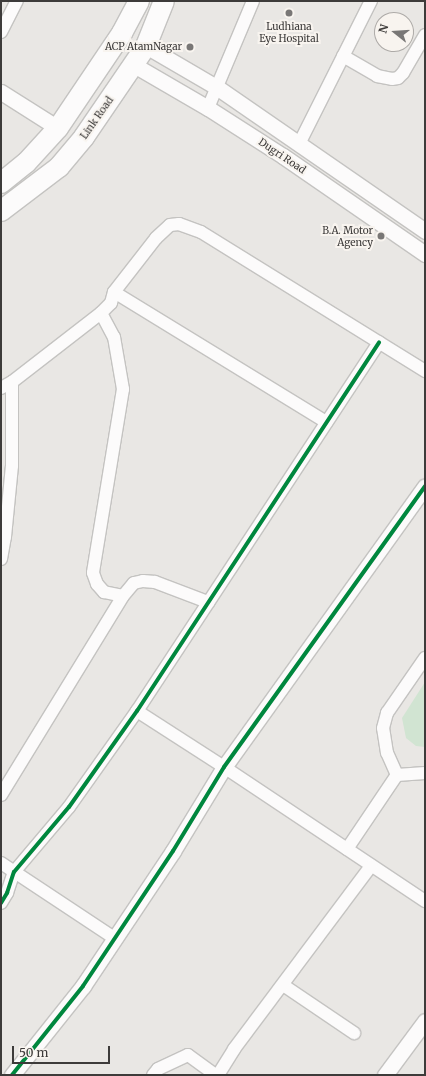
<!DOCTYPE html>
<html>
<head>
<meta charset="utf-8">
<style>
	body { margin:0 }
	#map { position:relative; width:426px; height:1076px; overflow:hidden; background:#e9e7e4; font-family:Merriweather,serif }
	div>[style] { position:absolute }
	.green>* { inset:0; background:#d1e4d2 }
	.roads { filter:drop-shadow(1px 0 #c4c3c1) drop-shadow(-1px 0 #c4c3c1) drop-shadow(0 1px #c4c3c1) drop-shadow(0 -1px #c4c3c1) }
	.minor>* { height:12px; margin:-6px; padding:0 6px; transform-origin:6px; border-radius:6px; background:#fcfbfb }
	.tertiary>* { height:15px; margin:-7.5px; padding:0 7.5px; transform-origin:7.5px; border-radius:7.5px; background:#fcfbfb }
	.primary>* { height:20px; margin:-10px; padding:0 10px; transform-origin:10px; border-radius:10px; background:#fcfbfb }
	.cycleway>* { height:4px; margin:-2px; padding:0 2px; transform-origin:2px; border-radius:2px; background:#00873e }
	.dots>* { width:11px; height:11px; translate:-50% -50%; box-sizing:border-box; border:2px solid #f8f4ef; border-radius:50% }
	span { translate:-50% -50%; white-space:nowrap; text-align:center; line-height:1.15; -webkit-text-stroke:4px #f8f4ef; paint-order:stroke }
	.poi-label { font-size:10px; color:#3d3b3a }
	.right { translate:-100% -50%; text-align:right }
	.street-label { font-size:10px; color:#3d3b3a }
	.frame { position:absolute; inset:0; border:2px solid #3d3b3a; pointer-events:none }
	.north { position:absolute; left:374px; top:12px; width:40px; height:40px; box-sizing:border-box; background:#f8f4ef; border:1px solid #adaaa7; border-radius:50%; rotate:287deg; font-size:11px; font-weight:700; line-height:16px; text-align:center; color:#3d3b3a }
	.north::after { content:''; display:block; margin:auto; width:14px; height:18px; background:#797776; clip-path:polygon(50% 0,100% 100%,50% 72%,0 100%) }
	.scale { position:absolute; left:12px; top:1046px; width:98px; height:18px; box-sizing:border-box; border:2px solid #3d3b3a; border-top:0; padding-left:5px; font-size:12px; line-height:14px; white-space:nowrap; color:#3d3b3a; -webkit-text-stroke:3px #f8f4ef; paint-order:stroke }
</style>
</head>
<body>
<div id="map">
	<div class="green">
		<i style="clip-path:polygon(425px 682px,425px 747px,416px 746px,406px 738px,402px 718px)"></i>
	</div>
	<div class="roads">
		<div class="minor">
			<i style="left:1px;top:32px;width:35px;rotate:-63deg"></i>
			<i style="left:343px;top:56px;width:39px;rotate:30deg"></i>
			<i style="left:377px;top:76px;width:15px;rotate:11deg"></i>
			<i style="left:392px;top:79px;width:6px;rotate:-9deg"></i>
			<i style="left:398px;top:78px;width:7px;rotate:-45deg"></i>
			<i style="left:403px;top:73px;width:44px;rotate:-59.9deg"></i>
			<i style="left:208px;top:108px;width:116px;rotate:-67.2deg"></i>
			<i style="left:299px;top:144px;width:160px;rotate:-63.3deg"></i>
			<i style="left:114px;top:292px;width:249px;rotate:31.5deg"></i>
			<i style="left:101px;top:313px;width:27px;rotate:62deg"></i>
			<i style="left:114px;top:337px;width:53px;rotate:80.2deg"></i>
			<i style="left:123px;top:389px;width:186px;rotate:99.3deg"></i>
			<i style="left:93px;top:573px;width:12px;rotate:70deg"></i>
			<i style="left:97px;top:584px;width:11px;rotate:49deg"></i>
			<i style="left:104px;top:592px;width:19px;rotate:12deg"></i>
			<i style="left:123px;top:596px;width:17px;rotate:-50deg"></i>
			<i style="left:134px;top:583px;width:9px;rotate:-13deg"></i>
			<i style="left:143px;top:581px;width:12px;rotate:5deg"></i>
			<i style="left:155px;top:582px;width:57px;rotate:20.7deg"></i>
			<i style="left:1px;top:388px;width:13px;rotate:-29deg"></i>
			<i style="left:12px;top:382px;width:113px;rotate:-37.8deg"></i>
			<i style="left:101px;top:313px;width:14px;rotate:-45deg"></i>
			<i style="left:111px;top:303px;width:11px;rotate:-75deg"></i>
			<i style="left:114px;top:292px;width:68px;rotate:-52.1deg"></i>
			<i style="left:156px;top:238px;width:19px;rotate:-43deg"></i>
			<i style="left:170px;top:225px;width:9px;rotate:-6deg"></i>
			<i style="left:179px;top:224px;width:23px;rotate:20deg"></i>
			<i style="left:201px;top:232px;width:264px;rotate:31.8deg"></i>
			<i style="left:1px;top:559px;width:22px;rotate:-80deg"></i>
			<i style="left:5px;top:537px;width:71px;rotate:-84.4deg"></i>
			<i style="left:12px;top:466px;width:84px;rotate:-90deg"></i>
			<i style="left:137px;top:711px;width:103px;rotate:32.8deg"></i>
			<i style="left:224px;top:767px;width:242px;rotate:33.7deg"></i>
			<i style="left:397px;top:775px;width:24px;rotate:-114deg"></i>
			<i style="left:387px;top:753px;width:25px;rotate:-99deg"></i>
			<i style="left:383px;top:728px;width:16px;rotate:-75deg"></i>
			<i style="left:387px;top:713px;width:67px;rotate:-55.4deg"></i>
			<i style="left:1px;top:795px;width:233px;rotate:-58.5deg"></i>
			<i style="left:347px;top:849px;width:89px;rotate:-56deg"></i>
			<i style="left:397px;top:775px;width:28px;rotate:-4deg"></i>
			<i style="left:1px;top:863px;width:138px;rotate:33.5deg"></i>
			<i style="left:1px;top:903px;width:12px;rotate:-59deg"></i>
			<i style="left:7px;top:893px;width:22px;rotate:-72deg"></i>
			<i style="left:14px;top:872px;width:85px;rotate:-49.8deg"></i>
			<i style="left:69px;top:807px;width:118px;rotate:-54.7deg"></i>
			<i style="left:137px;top:711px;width:441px;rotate:-56.7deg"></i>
			<i style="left:283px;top:985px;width:86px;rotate:34.1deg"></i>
			<i style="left:153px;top:1075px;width:8px;rotate:-50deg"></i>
			<i style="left:158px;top:1069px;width:33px;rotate:-25deg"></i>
			<i style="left:188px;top:1055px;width:34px;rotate:36deg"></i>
			<i style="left:218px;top:1075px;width:31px;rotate:-58deg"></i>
			<i style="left:234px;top:1049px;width:229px;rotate:-53.2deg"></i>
		</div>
		<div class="tertiary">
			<i style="left:146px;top:46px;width:83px;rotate:30.3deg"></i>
			<i style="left:218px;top:88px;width:252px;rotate:34.6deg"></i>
			<i style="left:134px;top:65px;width:86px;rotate:30.2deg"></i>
			<i style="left:208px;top:108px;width:89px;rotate:32.6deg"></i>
			<i style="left:283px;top:156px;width:173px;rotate:34.6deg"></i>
			<i style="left:1px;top:92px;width:67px;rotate:32.3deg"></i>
			<i style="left:12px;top:1075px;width:114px;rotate:-51.4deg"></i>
			<i style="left:83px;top:986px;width:162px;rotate:-56.3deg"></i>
			<i style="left:173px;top:851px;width:98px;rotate:-58.7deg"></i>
			<i style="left:224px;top:767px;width:345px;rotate:-54.4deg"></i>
			<i style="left:385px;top:1075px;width:67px;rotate:-53.5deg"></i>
		</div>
		<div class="primary">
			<i style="left:1px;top:183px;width:32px;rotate:-39deg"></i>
			<i style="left:26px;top:163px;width:47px;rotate:-47.6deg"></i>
			<i style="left:58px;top:128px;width:115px;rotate:-56deg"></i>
			<i style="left:122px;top:33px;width:36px;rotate:-62deg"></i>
			<i style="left:1px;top:211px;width:73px;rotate:-37.2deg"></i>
			<i style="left:59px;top:167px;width:39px;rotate:-50deg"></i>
			<i style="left:84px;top:137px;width:110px;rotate:-55.7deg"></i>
			<i style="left:146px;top:46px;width:48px;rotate:-68.2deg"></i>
		</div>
	</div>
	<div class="cycleway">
		<i style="left:1px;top:903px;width:12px;rotate:-59deg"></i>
		<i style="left:7px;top:893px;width:22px;rotate:-72deg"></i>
		<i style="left:14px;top:872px;width:85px;rotate:-49.8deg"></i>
		<i style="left:69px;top:807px;width:118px;rotate:-54.7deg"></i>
		<i style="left:137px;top:711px;width:441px;rotate:-56.7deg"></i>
		<i style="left:12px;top:1075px;width:114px;rotate:-51.4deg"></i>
		<i style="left:83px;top:986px;width:162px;rotate:-56.3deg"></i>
		<i style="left:173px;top:851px;width:98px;rotate:-58.7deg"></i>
		<i style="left:224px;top:767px;width:345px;rotate:-54.4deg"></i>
	</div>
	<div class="dots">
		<i style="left:289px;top:13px;background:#797776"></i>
		<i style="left:190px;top:47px;background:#797776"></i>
		<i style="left:381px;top:236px;background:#797776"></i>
	</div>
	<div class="poi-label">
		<span style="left:289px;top:32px">Ludhiana<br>Eye Hospital</span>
		<span class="right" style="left:182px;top:47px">ACP AtamNagar</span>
		<span class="right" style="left:373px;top:236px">B.A. Motor<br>Agency</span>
	</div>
	<div class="street-label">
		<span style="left:97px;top:118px;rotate:-55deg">Link Road</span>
		<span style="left:282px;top:156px;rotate:34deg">Dugri Road</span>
	</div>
	<div class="frame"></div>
	<div class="north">N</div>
	<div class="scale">50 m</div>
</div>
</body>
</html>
